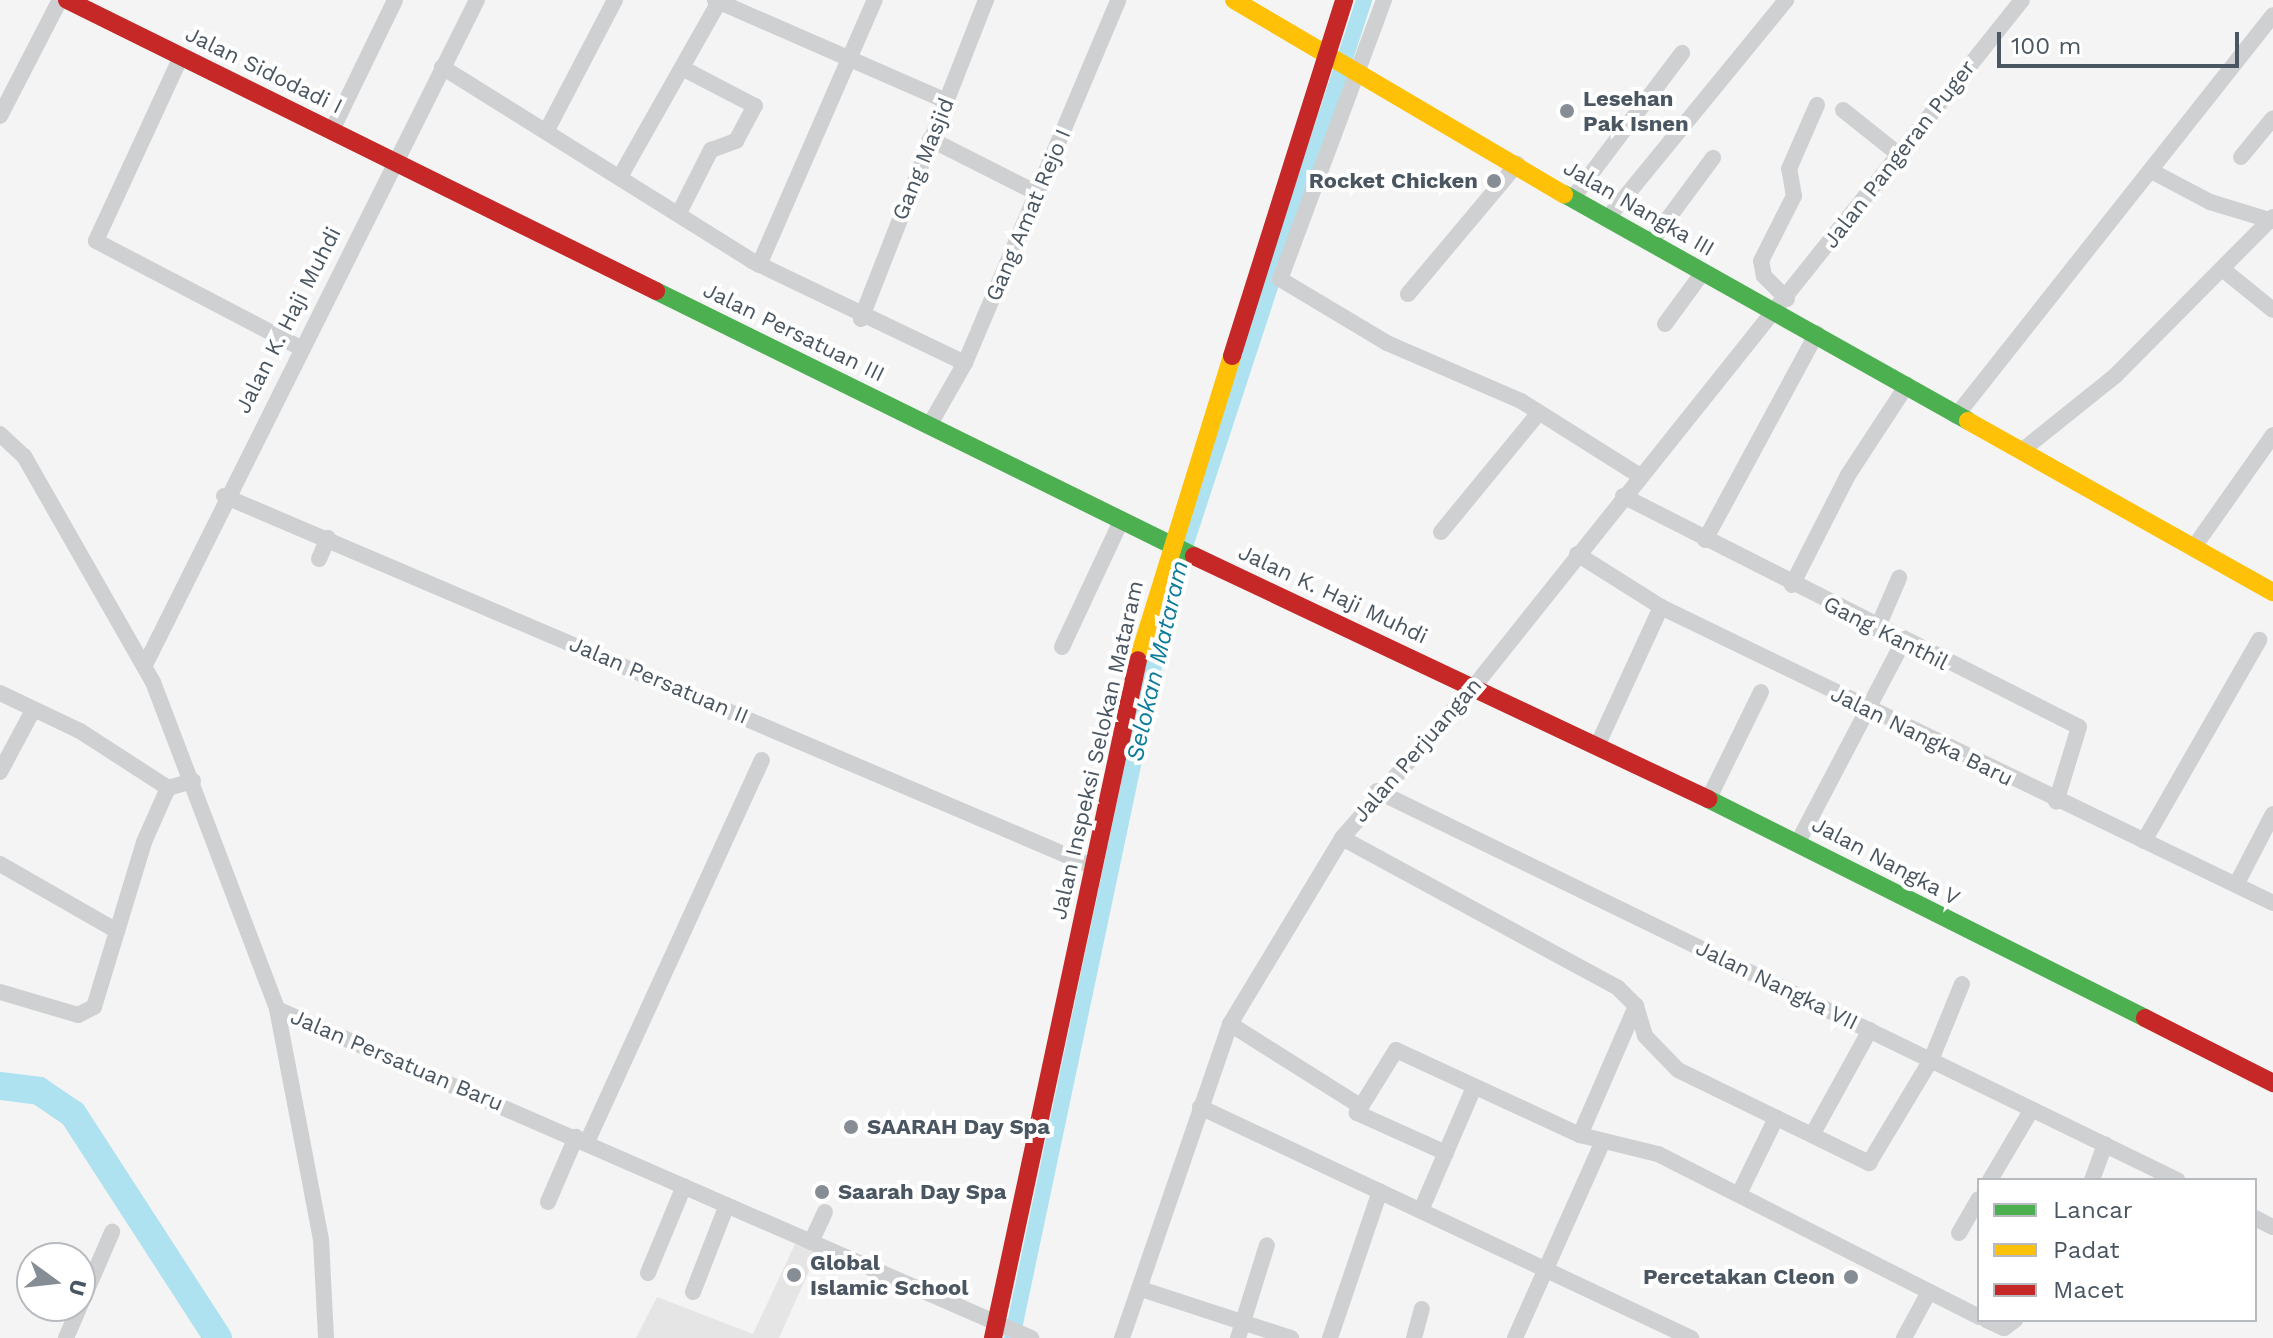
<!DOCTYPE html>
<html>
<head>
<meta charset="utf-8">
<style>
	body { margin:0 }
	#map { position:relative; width:2273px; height:1338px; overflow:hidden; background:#f4f4f4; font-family:"Work Sans",sans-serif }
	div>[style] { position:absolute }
	.education>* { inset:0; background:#e6e5e6 }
	.canal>* { height:16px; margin:-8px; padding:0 8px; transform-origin:8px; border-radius:8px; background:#aee2f0 }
	.river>* { height:28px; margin:-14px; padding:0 14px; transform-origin:14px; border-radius:14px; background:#aee2f0 }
	.street>* { height:16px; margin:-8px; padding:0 8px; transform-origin:8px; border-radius:8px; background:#ced0d2 }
	.fast>* { height:18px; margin:-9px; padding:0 9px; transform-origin:9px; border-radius:9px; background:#4caf50 }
	.slow>* { height:18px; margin:-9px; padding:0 9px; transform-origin:9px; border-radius:9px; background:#ffc107 }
	.jam>* { height:18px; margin:-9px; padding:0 9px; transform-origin:9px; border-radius:9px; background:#c62828 }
	.dots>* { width:22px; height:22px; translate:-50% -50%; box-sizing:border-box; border:4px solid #fff; border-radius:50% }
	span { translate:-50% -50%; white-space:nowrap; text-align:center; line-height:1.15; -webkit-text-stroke:8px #fff; paint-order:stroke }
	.street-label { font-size:22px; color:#4a5661 }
	.poi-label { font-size:22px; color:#4a5661; font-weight:700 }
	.left { translate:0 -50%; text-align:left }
	.right { translate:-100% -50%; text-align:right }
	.water-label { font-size:24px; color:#0c7c9b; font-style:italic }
	.legend { position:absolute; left:1977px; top:1178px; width:280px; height:144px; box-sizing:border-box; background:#fff; border:2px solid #b7bbc0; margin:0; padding:10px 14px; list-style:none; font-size:24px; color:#4a5661 }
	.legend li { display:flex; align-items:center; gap:16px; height:40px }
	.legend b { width:40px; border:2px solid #b7bbc0 }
	.north { position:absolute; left:16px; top:1242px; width:80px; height:80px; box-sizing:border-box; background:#fff; border:2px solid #b7bbc0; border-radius:50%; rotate:105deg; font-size:22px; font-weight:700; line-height:32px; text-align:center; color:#4a5661 }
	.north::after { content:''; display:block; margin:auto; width:28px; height:36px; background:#868d94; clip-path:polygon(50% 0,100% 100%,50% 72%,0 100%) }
	.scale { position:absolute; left:1997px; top:32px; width:242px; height:36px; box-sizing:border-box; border:4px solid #4a5661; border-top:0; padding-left:10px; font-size:24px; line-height:28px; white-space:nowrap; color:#4a5661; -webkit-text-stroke:6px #fff; paint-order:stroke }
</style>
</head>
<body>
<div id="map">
	<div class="education">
		<i style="clip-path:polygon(795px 1244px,817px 1253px,779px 1338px,636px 1338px,657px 1297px,753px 1334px)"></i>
	</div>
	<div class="canal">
		<i style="left:1012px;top:1338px;width:759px;rotate:-78.07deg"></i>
		<i style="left:1169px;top:595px;width:626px;rotate:-71.85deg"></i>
	</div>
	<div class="river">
		<i style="left:0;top:1086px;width:39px;rotate:7deg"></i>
		<i style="left:39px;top:1091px;width:41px;rotate:34.1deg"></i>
		<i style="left:73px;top:1114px;width:267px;rotate:57.1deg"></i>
	</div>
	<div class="street">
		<i style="left:715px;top:0;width:252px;rotate:23.6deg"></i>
		<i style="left:1384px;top:0;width:298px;rotate:110.4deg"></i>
		<i style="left:1280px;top:279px;width:125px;rotate:30.9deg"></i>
		<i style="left:1387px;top:343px;width:146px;rotate:23.4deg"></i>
		<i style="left:1521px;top:401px;width:141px;rotate:32.2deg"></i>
		<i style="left:179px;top:61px;width:198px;rotate:114.8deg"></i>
		<i style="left:96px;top:241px;width:231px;rotate:27.6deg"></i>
		<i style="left:442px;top:67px;width:366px;rotate:32deg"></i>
		<i style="left:752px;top:261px;width:236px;rotate:25.6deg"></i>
		<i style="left:1843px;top:110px;width:69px;rotate:38.5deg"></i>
		<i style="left:0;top:116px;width:131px;rotate:-62.7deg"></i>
		<i style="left:332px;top:130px;width:144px;rotate:-64.1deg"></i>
		<i style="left:547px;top:130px;width:147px;rotate:-62.4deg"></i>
		<i style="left:930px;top:139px;width:120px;rotate:26.8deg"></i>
		<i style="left:2241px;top:157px;width:50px;rotate:-50.6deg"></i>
		<i style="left:2155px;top:173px;width:62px;rotate:27.8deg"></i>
		<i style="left:2210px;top:202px;width:66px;rotate:16.8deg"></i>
		<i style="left:621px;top:175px;width:199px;rotate:-60.5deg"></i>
		<i style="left:1572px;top:199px;width:183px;rotate:-53deg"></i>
		<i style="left:679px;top:213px;width:71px;rotate:-63.1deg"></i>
		<i style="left:711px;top:150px;width:27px;rotate:-20deg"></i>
		<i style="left:736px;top:141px;width:40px;rotate:-62deg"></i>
		<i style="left:755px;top:106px;width:82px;rotate:-152.5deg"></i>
		<i style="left:1607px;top:219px;width:283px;rotate:-50.7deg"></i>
		<i style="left:1650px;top:243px;width:106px;rotate:-53.5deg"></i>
		<i style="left:759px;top:265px;width:289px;rotate:-66.4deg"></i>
		<i style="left:2226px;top:272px;width:60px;rotate:39deg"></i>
		<i style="left:1408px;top:294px;width:170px;rotate:-50deg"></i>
		<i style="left:1787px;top:299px;width:33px;rotate:-135deg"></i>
		<i style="left:1764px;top:276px;width:15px;rotate:-101deg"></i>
		<i style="left:1761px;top:261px;width:73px;rotate:-63.1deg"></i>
		<i style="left:1794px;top:196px;width:27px;rotate:-100deg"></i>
		<i style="left:1789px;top:169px;width:70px;rotate:-66.4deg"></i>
		<i style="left:861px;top:319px;width:343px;rotate:-68.6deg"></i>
		<i style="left:1665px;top:324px;width:64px;rotate:-53.8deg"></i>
		<i style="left:1956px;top:416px;width:511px;rotate:-51.67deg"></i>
		<i style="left:929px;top:426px;width:73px;rotate:-60.3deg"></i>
		<i style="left:965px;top:363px;width:394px;rotate:-67.1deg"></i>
		<i style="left:0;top:434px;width:33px;rotate:43deg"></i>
		<i style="left:24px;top:456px;width:260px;rotate:60.3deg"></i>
		<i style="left:153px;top:682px;width:350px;rotate:69.2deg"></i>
		<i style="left:277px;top:1009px;width:234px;rotate:79.2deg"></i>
		<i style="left:321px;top:1239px;width:99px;rotate:87.1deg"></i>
		<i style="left:2024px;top:449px;width:117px;rotate:-38.7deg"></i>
		<i style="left:2115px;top:376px;width:224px;rotate:-45.2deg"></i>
		<i style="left:224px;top:496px;width:946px;rotate:23.1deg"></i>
		<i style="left:1623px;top:496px;width:511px;rotate:26.87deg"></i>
		<i style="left:2079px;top:727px;width:78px;rotate:107deg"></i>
		<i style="left:1441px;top:532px;width:153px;rotate:-50.6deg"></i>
		<i style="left:1705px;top:540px;width:235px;rotate:-61.6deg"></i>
		<i style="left:2194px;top:547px;width:137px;rotate:-54.8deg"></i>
		<i style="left:1577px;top:554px;width:99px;rotate:32.2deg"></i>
		<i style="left:1661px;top:607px;width:680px;rotate:25.81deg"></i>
		<i style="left:319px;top:559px;width:23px;rotate:-67deg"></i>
		<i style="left:1792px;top:585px;width:123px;rotate:-63deg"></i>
		<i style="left:1848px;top:475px;width:108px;rotate:-56.8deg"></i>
		<i style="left:1877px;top:629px;width:56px;rotate:-66.7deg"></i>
		<i style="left:1062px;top:647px;width:139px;rotate:-64.9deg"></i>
		<i style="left:145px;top:665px;width:743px;rotate:-63.47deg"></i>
		<i style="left:0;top:693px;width:89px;rotate:25.4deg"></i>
		<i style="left:80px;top:731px;width:105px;rotate:32.9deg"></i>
		<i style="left:1598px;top:744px;width:151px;rotate:-65.3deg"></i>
		<i style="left:0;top:772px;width:68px;rotate:-61.9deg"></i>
		<i style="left:1377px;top:791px;width:890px;rotate:25.93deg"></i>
		<i style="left:1709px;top:798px;width:118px;rotate:-63.9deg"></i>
		<i style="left:1342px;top:838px;width:314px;rotate:28.5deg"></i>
		<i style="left:1618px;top:988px;width:25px;rotate:45deg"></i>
		<i style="left:1636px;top:1006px;width:31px;rotate:73deg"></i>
		<i style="left:1645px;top:1036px;width:47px;rotate:45.9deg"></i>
		<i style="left:1678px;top:1070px;width:149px;rotate:25.9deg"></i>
		<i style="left:2144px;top:841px;width:232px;rotate:-60.2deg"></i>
		<i style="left:1798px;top:842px;width:224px;rotate:-62.3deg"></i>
		<i style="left:0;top:864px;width:135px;rotate:29.8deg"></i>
		<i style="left:2236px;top:885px;width:80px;rotate:-62.5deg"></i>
		<i style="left:0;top:992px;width:81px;rotate:16.4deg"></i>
		<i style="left:78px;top:1015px;width:18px;rotate:-27deg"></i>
		<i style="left:94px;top:1007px;width:172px;rotate:-73.1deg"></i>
		<i style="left:144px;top:842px;width:59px;rotate:-66deg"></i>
		<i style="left:168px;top:788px;width:26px;rotate:-16deg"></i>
		<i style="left:277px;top:1009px;width:823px;rotate:23.57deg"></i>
		<i style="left:1230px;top:1024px;width:150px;rotate:32.2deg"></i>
		<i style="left:1870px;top:1030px;width:120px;rotate:118.9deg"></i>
		<i style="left:1812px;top:1135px;width:64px;rotate:26.2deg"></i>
		<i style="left:1869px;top:1163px;width:120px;rotate:-59deg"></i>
		<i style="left:1931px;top:1060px;width:82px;rotate:-67.8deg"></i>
		<i style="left:1200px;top:1107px;width:543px;rotate:25.2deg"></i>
		<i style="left:1580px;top:1135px;width:141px;rotate:-66.5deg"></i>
		<i style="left:587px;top:1142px;width:420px;rotate:-65.4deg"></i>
		<i style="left:1446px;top:1153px;width:98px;rotate:-155.8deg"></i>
		<i style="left:1357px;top:1113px;width:74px;rotate:-58.2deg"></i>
		<i style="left:1396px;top:1050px;width:203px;rotate:24.8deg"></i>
		<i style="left:1580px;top:1135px;width:80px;rotate:13.7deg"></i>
		<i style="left:1658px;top:1154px;width:360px;rotate:26.9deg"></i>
		<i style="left:1990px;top:1180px;width:82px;rotate:-59.4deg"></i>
		<i style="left:2092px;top:1180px;width:38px;rotate:-70deg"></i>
		<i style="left:1739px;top:1194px;width:85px;rotate:-64deg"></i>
		<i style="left:548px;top:1202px;width:71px;rotate:-66.7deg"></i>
		<i style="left:1422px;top:1208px;width:132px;rotate:-66.7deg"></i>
		<i style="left:2255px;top:1218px;width:20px;rotate:27deg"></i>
		<i style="left:1959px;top:1233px;width:39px;rotate:-60deg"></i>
		<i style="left:811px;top:1242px;width:33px;rotate:-65deg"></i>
		<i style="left:648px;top:1273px;width:94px;rotate:-67.5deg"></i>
		<i style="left:1141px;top:1289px;width:158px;rotate:18.1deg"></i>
		<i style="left:693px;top:1292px;width:93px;rotate:-68.7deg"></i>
		<i style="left:1986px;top:1320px;width:20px;rotate:24deg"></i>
		<i style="left:2004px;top:1328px;width:14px;rotate:-36deg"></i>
		<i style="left:66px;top:1338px;width:116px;rotate:-66.5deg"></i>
		<i style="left:1122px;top:1338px;width:332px;rotate:-71deg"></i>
		<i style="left:1230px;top:1024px;width:217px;rotate:-58.9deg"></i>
		<i style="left:1342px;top:838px;width:204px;rotate:-49deg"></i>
		<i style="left:1476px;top:684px;width:875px;rotate:-51.4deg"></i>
		<i style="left:1238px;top:1338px;width:97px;rotate:-72.7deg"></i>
		<i style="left:1330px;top:1338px;width:155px;rotate:-71.2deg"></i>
		<i style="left:1414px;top:1338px;width:30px;rotate:-75deg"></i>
		<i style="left:1515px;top:1338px;width:216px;rotate:-65.9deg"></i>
		<i style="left:1904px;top:1338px;width:52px;rotate:-61.5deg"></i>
	</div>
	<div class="fast">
		<i style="left:1564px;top:194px;width:463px;rotate:29.3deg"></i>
		<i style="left:656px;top:291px;width:600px;rotate:26.22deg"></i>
		<i style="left:1708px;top:799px;width:489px;rotate:26.6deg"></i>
	</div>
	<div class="slow">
		<i style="left:1234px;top:0;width:383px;rotate:30.5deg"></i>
		<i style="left:1968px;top:421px;width:350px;rotate:29.3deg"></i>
		<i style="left:1138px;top:660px;width:318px;rotate:-72.8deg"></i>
	</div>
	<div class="jam">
		<i style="left:67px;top:0;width:657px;rotate:26.29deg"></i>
		<i style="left:1232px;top:356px;width:373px;rotate:-72.5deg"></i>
		<i style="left:1194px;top:556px;width:569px;rotate:25.3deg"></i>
		<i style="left:2145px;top:1018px;width:144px;rotate:26.9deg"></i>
		<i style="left:993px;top:1338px;width:693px;rotate:-77.93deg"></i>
	</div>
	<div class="dots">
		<i style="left:1567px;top:111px;background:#868d94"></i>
		<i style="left:1494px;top:181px;background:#868d94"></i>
		<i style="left:851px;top:1127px;background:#868d94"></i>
		<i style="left:822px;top:1192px;background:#868d94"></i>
		<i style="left:794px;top:1275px;background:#868d94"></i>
		<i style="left:1851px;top:1277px;background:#868d94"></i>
	</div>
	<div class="street-label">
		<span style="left:264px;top:70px;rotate:26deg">Jalan Sidodadi I</span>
		<span style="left:1899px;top:154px;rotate:-52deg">Jalan Pangeran Puger</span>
		<span style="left:923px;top:159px;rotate:-68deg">Gang Masjid</span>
		<span style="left:1639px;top:208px;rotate:30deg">Jalan Nangka III</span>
		<span style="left:1028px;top:215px;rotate:-67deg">Gang Amat Rejo I</span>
		<span style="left:288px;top:320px;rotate:-63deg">Jalan K. Haji Muhdi</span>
		<span style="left:794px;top:332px;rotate:26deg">Jalan Persatuan III</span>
		<span style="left:1333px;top:594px;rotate:25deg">Jalan K. Haji Muhdi</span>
		<span style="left:1886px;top:633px;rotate:27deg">Gang Kanthil</span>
		<span style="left:659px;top:680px;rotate:23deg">Jalan Persatuan II</span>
		<span style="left:1922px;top:736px;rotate:26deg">Jalan Nangka Baru</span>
		<span style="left:1097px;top:750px;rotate:-77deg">Jalan Inspeksi Selokan Mataram</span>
		<span style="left:1417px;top:750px;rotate:-49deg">Jalan Perjuangan</span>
		<span style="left:1886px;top:861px;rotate:28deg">Jalan Nangka V</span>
		<span style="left:1777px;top:985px;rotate:26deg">Jalan Nangka VII</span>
		<span style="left:397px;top:1060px;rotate:23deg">Jalan Persatuan Baru</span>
	</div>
	<div class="poi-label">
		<span class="left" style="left:1583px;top:111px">Lesehan<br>Pak Isnen</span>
		<span class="right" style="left:1478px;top:181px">Rocket Chicken</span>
		<span class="left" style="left:867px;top:1127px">SAARAH Day Spa</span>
		<span class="left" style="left:838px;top:1192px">Saarah Day Spa</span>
		<span class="left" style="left:810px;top:1275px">Global<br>Islamic School</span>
		<span class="right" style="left:1835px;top:1277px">Percetakan Cleon</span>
	</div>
	<div class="water-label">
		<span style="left:1158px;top:661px;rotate:-77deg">Selokan Mataram</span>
	</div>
	<ul class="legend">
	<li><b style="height:10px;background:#4caf50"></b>Lancar</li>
	<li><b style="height:10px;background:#ffc107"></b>Padat</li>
	<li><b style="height:10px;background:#c62828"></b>Macet</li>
	</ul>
	<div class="north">U</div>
	<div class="scale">100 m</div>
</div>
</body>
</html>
